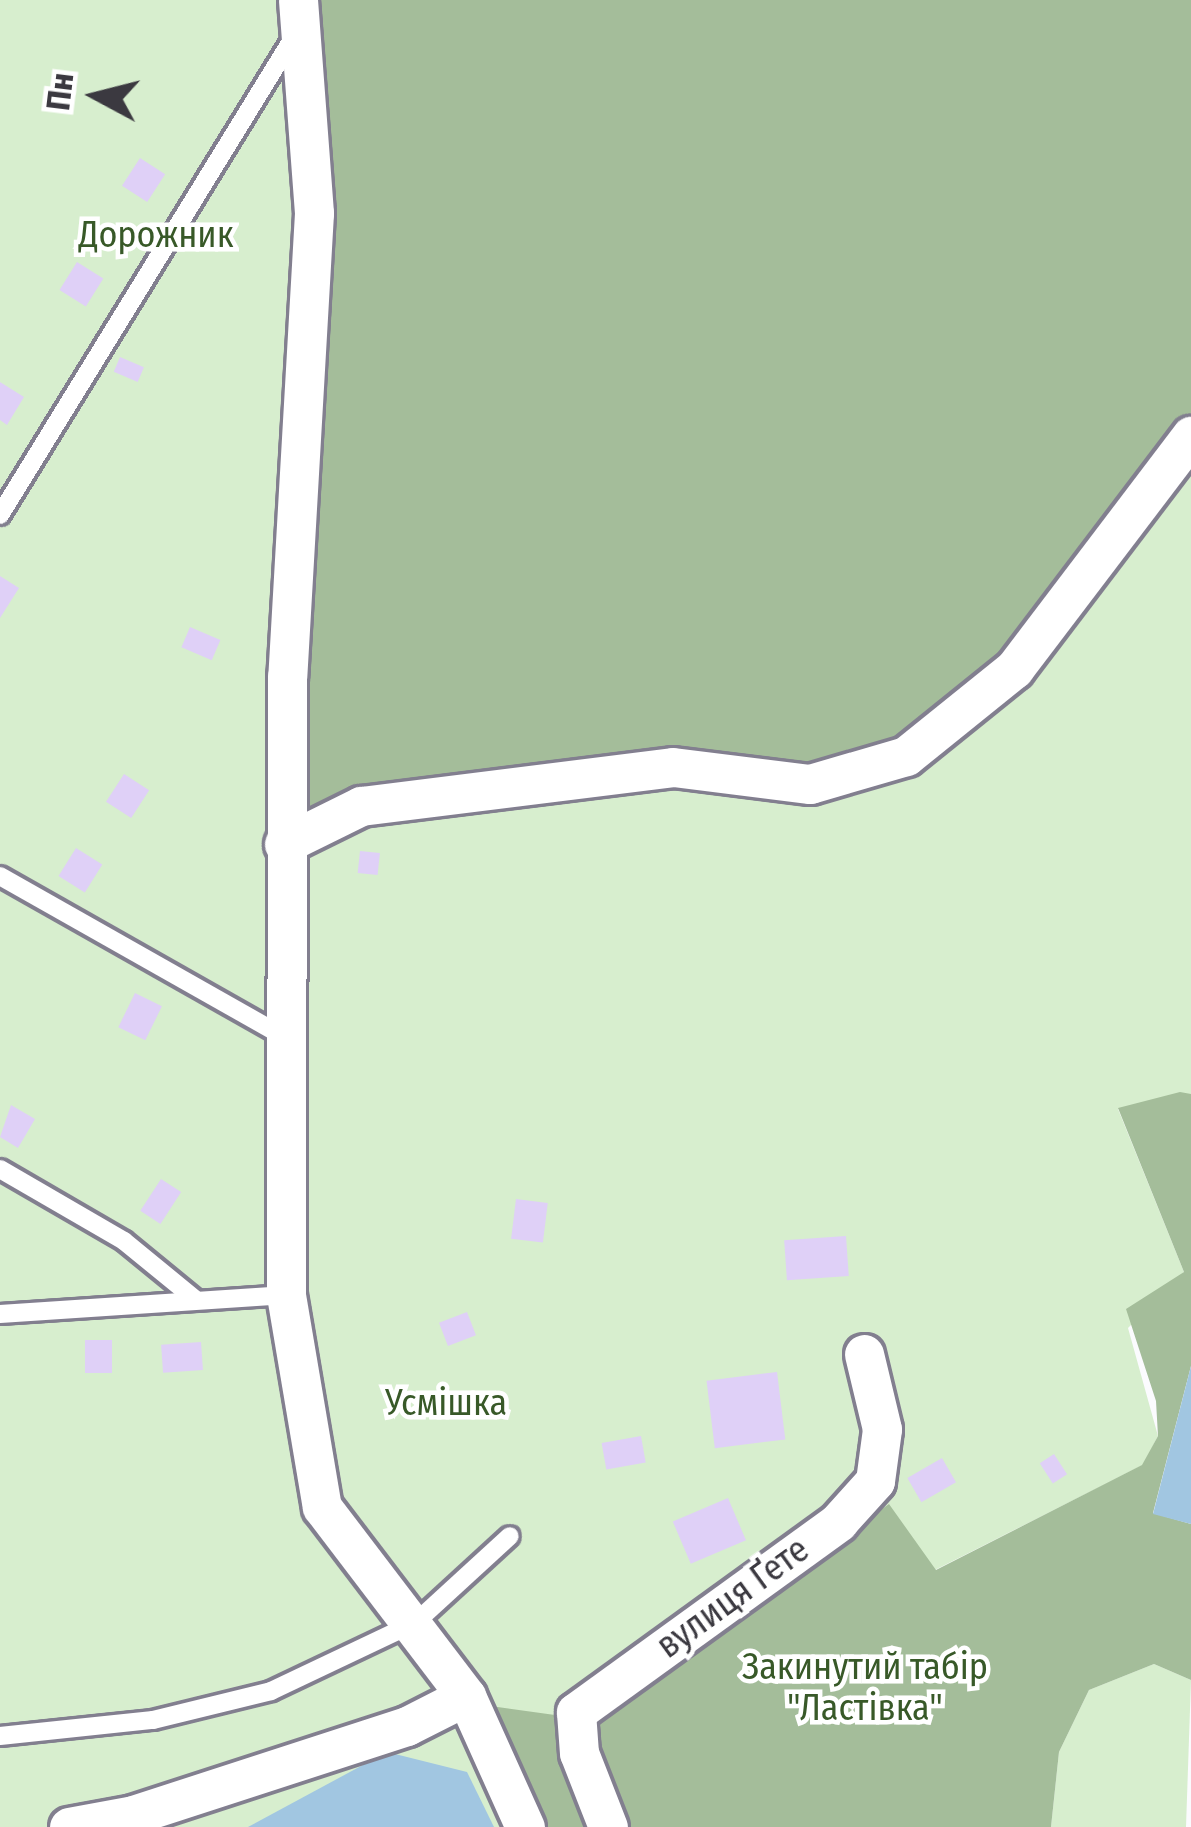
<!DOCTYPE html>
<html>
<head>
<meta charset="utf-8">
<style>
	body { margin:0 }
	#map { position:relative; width:1191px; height:1827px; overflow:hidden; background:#fbfbfe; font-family:"Fira Sans Condensed",sans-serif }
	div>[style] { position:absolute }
	.green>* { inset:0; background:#d7eece }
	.forest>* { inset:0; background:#a4bd9a }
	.water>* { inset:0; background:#a1c6e1 }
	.building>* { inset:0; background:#dfd0f7; transform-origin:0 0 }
	.roads { filter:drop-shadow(3px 0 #827f8f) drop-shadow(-3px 0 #827f8f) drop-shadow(0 3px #827f8f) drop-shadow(0 -3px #827f8f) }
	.service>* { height:18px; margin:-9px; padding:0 9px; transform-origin:9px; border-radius:9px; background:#fff }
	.minor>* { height:39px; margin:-19.5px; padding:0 19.5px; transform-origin:19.5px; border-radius:19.5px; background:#fff }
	span { translate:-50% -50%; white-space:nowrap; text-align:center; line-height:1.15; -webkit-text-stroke:9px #fff; paint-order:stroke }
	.park-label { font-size:36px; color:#385928 }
	.street-label { font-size:36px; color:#3b3940 }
	.north { position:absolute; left:36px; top:36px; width:120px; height:120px; -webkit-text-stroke:9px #fff; paint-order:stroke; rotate:277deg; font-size:33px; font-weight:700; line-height:48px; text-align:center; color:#3b3940 }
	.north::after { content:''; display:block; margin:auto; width:42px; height:54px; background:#3b3940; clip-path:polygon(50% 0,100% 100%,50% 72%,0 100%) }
</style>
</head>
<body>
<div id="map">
	<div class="green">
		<i style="clip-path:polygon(0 0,298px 0,1191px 436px,1191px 1094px,1118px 1109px,1184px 1272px,1128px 1328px,1158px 1436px,1143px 1465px,935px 1570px,889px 1505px,512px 1827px,0 1827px)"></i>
		<i style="clip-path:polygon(1154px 1664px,1191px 1680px,1186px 1827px,1051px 1827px,1059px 1752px,1089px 1690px)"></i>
	</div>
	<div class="forest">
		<i style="clip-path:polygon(298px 0,1191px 0,1191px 436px,1014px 669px,906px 756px,519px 788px,284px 844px,314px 213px)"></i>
		<i style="clip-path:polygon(1180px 1092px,1191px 1094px,1191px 1366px,1153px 1513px,1191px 1524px,1191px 1680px,1154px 1664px,1089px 1690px,1059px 1752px,1051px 1827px,512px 1827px,455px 1701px,591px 1720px,889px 1504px,936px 1570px,1142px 1465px,1158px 1436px,1156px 1401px,1126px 1309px,1184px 1272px,1118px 1108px)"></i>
	</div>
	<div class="water">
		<i style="clip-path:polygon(1191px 1366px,1191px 1524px,1153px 1514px)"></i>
		<i style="clip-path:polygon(387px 1752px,467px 1772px,494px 1827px,248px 1827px)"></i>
	</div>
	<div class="building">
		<i style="left:140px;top:158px;width:30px;height:33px;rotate:33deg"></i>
		<i style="left:77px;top:262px;width:31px;height:33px;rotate:32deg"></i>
		<i style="left:120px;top:357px;width:26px;height:16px;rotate:23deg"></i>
		<i style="clip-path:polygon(0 382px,24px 397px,7px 425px,0 420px)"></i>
		<i style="clip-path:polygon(0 576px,19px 588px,0 618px)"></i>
		<i style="left:190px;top:627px;width:33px;height:22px;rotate:23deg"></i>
		<i style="left:124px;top:774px;width:30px;height:33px;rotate:33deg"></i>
		<i style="left:76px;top:848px;width:31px;height:33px;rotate:32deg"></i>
		<i style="left:360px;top:851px;width:20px;height:22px;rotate:6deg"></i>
		<i style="left:135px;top:993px;width:30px;height:38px;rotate:26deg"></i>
		<i style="clip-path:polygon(11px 1105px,35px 1119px,18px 1148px,0 1137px)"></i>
		<i style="left:161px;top:1179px;width:24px;height:38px;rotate:33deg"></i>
		<i style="left:516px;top:1199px;width:32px;height:40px;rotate:7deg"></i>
		<i style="left:846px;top:1236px;width:40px;height:62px;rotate:86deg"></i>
		<i style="left:467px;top:1312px;width:25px;height:30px;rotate:69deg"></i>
		<i style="left:85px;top:1340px;width:27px;height:33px"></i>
		<i style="left:201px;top:1342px;width:28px;height:40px;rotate:86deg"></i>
		<i style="left:777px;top:1372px;width:68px;height:71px;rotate:83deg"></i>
		<i style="left:641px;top:1436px;width:27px;height:40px;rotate:80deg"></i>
		<i style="left:1054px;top:1454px;width:24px;height:17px;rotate:57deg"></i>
		<i style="left:942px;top:1458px;width:28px;height:40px;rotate:60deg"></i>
		<i style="left:728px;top:1498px;width:46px;height:60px;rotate:67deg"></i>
	</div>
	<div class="roads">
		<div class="service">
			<i style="left:0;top:515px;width:563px;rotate:-58.43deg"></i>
			<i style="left:0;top:876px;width:326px;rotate:29.5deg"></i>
			<i style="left:0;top:1169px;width:143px;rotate:30.1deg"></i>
			<i style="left:124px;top:1241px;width:93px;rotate:39.3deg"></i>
			<i style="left:0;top:1314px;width:287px;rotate:-3.8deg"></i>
			<i style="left:0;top:1736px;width:154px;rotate:-6deg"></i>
			<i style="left:153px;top:1720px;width:122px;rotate:-13.8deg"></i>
			<i style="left:271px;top:1691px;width:161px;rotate:-25.4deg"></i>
			<i style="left:416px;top:1622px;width:127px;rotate:-42.5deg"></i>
		</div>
		<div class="minor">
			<i style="left:298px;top:0;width:214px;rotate:85.7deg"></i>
			<i style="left:314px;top:213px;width:464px;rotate:93.3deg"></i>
			<i style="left:287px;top:676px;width:619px;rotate:90.09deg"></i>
			<i style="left:286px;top:1295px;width:215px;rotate:80.4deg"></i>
			<i style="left:322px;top:1507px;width:238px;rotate:52.7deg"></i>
			<i style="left:466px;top:1696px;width:144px;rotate:65.8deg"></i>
			<i style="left:284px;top:844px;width:86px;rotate:-26.3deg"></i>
			<i style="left:361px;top:806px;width:314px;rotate:-7.1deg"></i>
			<i style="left:673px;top:767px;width:138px;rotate:7.1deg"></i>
			<i style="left:810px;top:784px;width:100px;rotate:-16.3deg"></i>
			<i style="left:906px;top:756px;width:139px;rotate:-38.9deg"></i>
			<i style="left:1014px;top:669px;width:293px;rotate:-52.8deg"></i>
			<i style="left:69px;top:1827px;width:65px;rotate:-10.6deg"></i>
			<i style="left:133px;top:1815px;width:288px;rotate:-18deg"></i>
			<i style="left:407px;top:1726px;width:66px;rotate:-27deg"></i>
			<i style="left:608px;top:1827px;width:79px;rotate:-111.4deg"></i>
			<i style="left:579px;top:1753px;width:41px;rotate:-94.2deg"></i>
			<i style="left:576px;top:1712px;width:324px;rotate:-35.9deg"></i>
			<i style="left:838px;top:1522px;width:55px;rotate:-47.9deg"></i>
			<i style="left:875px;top:1481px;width:52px;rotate:-82.3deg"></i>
			<i style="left:882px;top:1429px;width:77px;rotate:-103.5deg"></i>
		</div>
	</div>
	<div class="park-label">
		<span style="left:156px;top:236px">Дорожник</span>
		<span style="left:446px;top:1404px">Усмішка</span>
		<span style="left:865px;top:1688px">Закинутий табір<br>"Ластівка"</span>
	</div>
	<div class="street-label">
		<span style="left:733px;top:1598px;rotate:-36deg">вулиця Ґете</span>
	</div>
	<div class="north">Пн</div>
</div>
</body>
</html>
